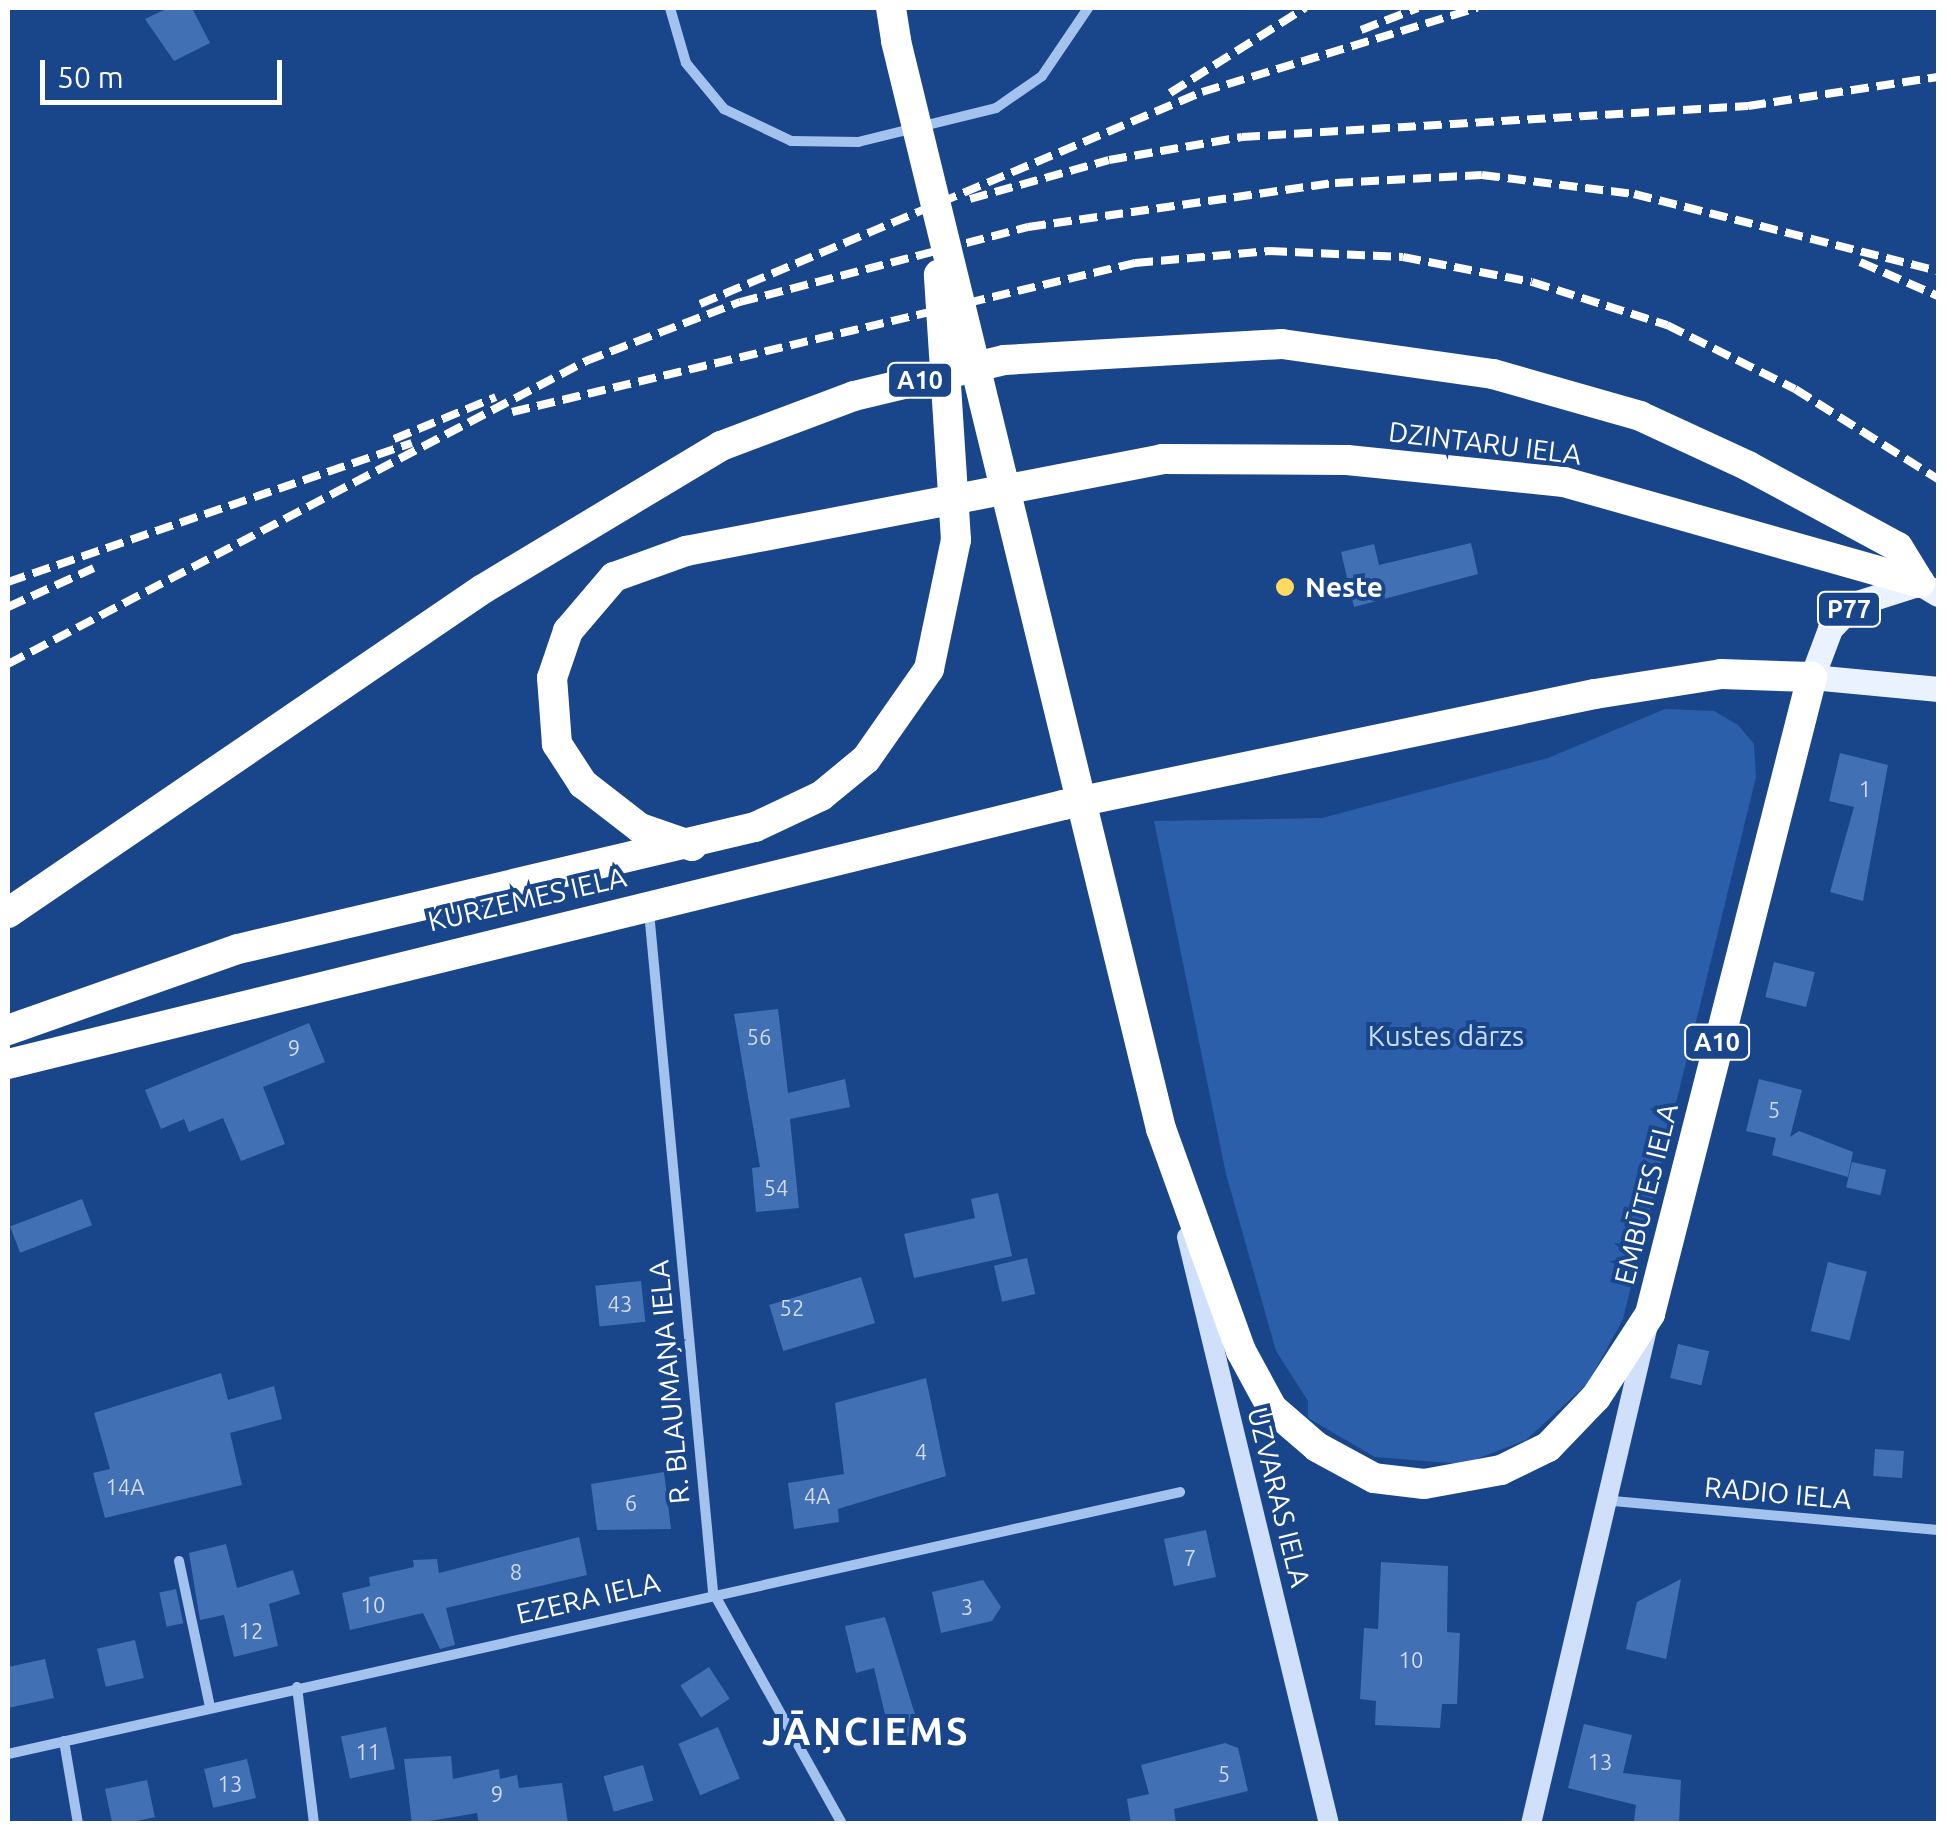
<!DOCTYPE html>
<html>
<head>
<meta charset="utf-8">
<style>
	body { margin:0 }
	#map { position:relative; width:1946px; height:1831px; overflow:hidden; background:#19468b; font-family:Ubuntu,sans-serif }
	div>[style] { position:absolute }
	.green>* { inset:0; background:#2c5faa }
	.building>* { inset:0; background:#4270b4; transform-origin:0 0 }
	.street>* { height:10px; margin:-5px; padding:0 5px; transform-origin:5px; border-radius:5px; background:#a4c2ee }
	.secondary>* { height:20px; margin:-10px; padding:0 10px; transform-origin:10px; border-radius:10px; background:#d1e0fa }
	.primary>* { height:25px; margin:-12.5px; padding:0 12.5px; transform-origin:12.5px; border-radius:12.5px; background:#eaf1ff }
	.highway>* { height:30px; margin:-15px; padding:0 15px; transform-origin:15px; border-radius:15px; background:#fff }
	.rail>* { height:8px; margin-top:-4px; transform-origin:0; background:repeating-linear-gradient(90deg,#fff 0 18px,transparent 0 26px) }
	.highway-bridge>* { height:30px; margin:-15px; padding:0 15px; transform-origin:15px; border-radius:15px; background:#fff }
	.dots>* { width:28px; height:28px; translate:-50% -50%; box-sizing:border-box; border:5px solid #19468b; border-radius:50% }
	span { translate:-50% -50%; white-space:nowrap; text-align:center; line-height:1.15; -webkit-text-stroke:8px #19468b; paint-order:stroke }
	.number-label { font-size:22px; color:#d0dbec }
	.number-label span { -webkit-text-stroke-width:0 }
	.shield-label span { padding:2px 8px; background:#19468b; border:2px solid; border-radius:8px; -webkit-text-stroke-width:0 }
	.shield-label { font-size:25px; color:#fff; font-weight:700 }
	.street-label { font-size:28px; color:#fff }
	.poi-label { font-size:28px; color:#fff; font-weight:700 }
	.left { translate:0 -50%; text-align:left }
	.park-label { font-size:28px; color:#c9ddfa }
	.district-label { font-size:38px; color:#fff; font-weight:700; letter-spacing:2.5px }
	.frame { position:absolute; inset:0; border:10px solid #fff; pointer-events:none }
	.scale { position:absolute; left:40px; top:60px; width:242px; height:45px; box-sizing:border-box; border:5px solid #fff; border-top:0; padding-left:12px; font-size:30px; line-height:35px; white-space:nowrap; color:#fff; -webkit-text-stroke:8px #19468b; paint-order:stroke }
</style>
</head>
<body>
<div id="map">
	<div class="green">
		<i style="clip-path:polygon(1665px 709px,1714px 711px,1738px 725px,1754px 744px,1756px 777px,1623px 1319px,1588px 1383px,1526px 1440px,1463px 1464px,1375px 1457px,1308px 1418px,1308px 1401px,1276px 1351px,1226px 1174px,1154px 821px,1322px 818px,1548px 758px)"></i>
	</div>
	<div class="building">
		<i style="clip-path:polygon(168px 8px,192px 8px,210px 43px,174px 61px,145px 19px)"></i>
		<i style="clip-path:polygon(1471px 543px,1478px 574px,1354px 607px,1341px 552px,1374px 544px,1379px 565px)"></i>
		<i style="clip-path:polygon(1840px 753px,1888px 765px,1863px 901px,1830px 892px,1854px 807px,1829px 801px)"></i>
		<i style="left:1774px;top:962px;width:42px;height:36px;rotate:14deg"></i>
		<i style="clip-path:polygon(778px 1009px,788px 1093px,845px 1079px,850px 1107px,790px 1119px,799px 1208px,756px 1212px,752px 1168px,760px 1167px,734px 1014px)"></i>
		<i style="clip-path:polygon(309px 1023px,325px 1062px,263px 1087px,285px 1144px,241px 1161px,223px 1118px,189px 1132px,184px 1119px,161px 1129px,145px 1090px)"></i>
		<i style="clip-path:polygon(1759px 1079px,1802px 1090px,1790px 1137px,1799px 1131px,1853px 1152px,1848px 1177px,1772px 1155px,1776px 1138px,1746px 1131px)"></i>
		<i style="left:1852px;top:1162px;width:35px;height:26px;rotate:13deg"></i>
		<i style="clip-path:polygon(998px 1193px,1012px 1256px,914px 1278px,904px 1234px,975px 1218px,971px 1199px)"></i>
		<i style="left:82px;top:1199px;width:28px;height:77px;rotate:69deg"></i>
		<i style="left:1027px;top:1258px;width:37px;height:34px;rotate:77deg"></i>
		<i style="left:1828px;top:1262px;width:40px;height:71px;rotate:14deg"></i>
		<i style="left:861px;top:1277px;width:48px;height:96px;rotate:73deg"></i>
		<i style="left:641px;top:1281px;width:41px;height:46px;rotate:84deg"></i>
		<i style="left:1678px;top:1344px;width:32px;height:35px;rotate:13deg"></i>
		<i style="clip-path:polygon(221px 1373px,228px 1400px,274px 1386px,282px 1419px,230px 1433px,242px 1485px,105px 1518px,93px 1473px,110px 1469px,94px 1413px)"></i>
		<i style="clip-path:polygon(926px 1378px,946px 1476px,838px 1509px,839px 1522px,794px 1529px,788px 1483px,844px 1474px,835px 1403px)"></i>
		<i style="left:1875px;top:1449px;width:29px;height:27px;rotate:4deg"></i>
		<i style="clip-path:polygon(664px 1472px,671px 1529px,597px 1530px,591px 1484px)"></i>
		<i style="left:1206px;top:1530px;width:48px;height:43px;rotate:78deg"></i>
		<i style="clip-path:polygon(579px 1537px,587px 1575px,446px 1608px,455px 1645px,440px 1649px,423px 1613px,350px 1630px,342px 1593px,370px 1586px,369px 1577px,414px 1567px,413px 1560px,437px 1559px,439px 1573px)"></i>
		<i style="clip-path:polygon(226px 1544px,237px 1588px,293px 1570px,300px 1594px,269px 1604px,278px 1646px,234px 1657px,224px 1615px,200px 1620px,189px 1553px)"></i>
		<i style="clip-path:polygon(1381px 1562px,1448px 1566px,1447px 1632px,1460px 1633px,1457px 1704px,1442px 1704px,1440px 1728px,1375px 1725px,1376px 1701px,1360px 1699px,1364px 1628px,1378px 1629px)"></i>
		<i style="clip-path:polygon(1681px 1579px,1666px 1659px,1626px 1649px,1637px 1602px)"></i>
		<i style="clip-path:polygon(983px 1580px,1001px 1607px,992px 1621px,941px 1633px,932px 1592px)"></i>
		<i style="left:176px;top:1589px;width:35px;height:17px;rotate:78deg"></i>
		<i style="clip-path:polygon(885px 1617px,921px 1734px,892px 1744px,874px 1668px,856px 1673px,845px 1626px)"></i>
		<i style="left:135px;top:1640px;width:39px;height:39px;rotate:77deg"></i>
		<i style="clip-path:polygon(45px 1659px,54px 1698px,8px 1708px,8px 1667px)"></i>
		<i style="left:709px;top:1667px;width:38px;height:34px;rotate:57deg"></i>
		<i style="clip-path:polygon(1584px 1724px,1632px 1735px,1623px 1773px,1681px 1780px,1679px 1824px,1634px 1821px,1636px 1805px,1568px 1788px)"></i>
		<i style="left:386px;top:1727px;width:43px;height:46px;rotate:78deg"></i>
		<i style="left:718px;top:1727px;width:56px;height:43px;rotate:67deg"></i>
		<i style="clip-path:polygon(1225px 1743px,1238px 1748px,1248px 1791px,1174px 1809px,1176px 1824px,1131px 1824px,1127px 1799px,1149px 1794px,1141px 1765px)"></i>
		<i style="clip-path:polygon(451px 1756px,453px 1779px,499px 1769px,500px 1779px,517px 1775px,519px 1788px,562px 1783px,568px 1824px,479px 1824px,477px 1813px,412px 1824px,404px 1759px)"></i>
		<i style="left:247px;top:1759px;width:40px;height:44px;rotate:77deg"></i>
		<i style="left:643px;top:1765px;width:37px;height:41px;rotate:74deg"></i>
		<i style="left:147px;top:1780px;width:38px;height:43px;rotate:78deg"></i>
	</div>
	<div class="street">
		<i style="left:670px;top:8px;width:57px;rotate:73.8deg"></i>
		<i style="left:686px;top:63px;width:60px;rotate:50.4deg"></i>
		<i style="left:724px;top:109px;width:74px;rotate:25.5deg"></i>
		<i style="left:791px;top:141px;width:67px;rotate:0.9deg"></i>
		<i style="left:858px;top:142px;width:142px;rotate:-13.8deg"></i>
		<i style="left:996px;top:108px;width:56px;rotate:-34.8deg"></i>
		<i style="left:1042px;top:76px;width:82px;rotate:-55.9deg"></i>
		<i style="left:649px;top:912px;width:683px;rotate:84.62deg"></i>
		<i style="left:713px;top:1592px;width:265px;rotate:60.9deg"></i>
		<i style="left:1613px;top:1501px;width:326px;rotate:5.1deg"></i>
		<i style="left:179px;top:1561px;width:149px;rotate:78deg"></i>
		<i style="left:297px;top:1687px;width:138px;rotate:82.9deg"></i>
		<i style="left:64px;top:1741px;width:84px;rotate:80.4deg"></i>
		<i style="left:8px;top:1754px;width:1201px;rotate:-12.6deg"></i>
	</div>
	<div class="secondary">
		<i style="left:1187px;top:1237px;width:604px;rotate:76.4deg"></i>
		<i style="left:1531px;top:1824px;width:508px;rotate:-76.81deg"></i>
	</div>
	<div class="primary">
		<i style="left:1938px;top:594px;width:21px;rotate:-149deg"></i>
		<i style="left:1920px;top:583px;width:69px;rotate:162.3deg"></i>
		<i style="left:1854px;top:604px;width:35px;rotate:134deg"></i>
		<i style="left:1830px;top:629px;width:51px;rotate:110.6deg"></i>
		<i style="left:1812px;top:677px;width:127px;rotate:5.4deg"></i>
	</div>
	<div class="highway">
		<i style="left:891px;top:8px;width:33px;rotate:81deg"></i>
		<i style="left:692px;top:846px;width:55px;rotate:-160.9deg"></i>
		<i style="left:640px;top:828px;width:72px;rotate:-142.3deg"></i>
		<i style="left:583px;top:784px;width:48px;rotate:-123deg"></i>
		<i style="left:557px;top:744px;width:66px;rotate:-94.3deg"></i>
		<i style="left:552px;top:678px;width:50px;rotate:-71.2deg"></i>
		<i style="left:568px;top:631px;width:71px;rotate:-49.6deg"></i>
		<i style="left:614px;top:577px;width:77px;rotate:-19.9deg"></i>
		<i style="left:686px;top:551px;width:485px;rotate:-10.9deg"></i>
		<i style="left:1162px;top:459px;width:185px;rotate:0.3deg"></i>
		<i style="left:1347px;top:460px;width:218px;rotate:5.8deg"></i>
		<i style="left:1564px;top:482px;width:370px;rotate:15.8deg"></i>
		<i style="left:8px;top:913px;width:575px;rotate:-34.3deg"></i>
		<i style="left:483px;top:589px;width:278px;rotate:-31deg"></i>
		<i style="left:721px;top:446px;width:142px;rotate:-20.6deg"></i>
		<i style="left:854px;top:396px;width:154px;rotate:-13.5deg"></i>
		<i style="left:1004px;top:360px;width:278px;rotate:-3.3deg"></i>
		<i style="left:1282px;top:344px;width:213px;rotate:8.1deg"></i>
		<i style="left:1493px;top:374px;width:153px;rotate:15.9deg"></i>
		<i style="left:1640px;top:416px;width:119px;rotate:24.8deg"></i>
		<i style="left:1748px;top:466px;width:170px;rotate:28.4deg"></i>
		<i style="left:1898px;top:547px;width:42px;rotate:58.6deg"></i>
		<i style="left:8px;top:1030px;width:244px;rotate:-19.4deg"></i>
		<i style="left:238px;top:949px;width:531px;rotate:-13.28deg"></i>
		<i style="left:8px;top:1064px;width:1086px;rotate:-13.79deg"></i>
		<i style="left:1063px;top:805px;width:543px;rotate:-11.79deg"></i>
		<i style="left:1595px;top:694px;width:128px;rotate:-9deg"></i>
		<i style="left:1721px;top:674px;width:91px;rotate:1.9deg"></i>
		<i style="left:1812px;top:677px;width:657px;rotate:104.27deg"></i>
		<i style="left:1650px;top:1314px;width:99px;rotate:123deg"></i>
		<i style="left:1596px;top:1397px;width:69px;rotate:133.8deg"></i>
		<i style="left:1548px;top:1447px;width:52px;rotate:153.9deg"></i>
		<i style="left:1501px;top:1470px;width:78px;rotate:169.7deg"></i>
		<i style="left:1424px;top:1484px;width:50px;rotate:-173.2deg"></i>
		<i style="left:1374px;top:1478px;width:65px;rotate:-151.5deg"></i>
		<i style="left:1317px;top:1447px;width:60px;rotate:-139.1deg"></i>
		<i style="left:1272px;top:1408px;width:65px;rotate:-118.5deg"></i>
		<i style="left:1241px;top:1351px;width:236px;rotate:-109.8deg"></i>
	</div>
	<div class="rail">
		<i style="left:1361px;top:30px;width:61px;rotate:-21.1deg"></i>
		<i style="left:1170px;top:93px;width:160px;rotate:-32.2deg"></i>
		<i style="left:970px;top:199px;width:144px;rotate:-15.7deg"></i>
		<i style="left:1109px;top:160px;width:135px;rotate:-9.8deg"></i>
		<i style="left:1242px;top:137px;width:507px;rotate:-3.51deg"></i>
		<i style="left:1748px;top:106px;width:192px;rotate:-8.7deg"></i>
		<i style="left:1860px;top:262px;width:85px;rotate:23.6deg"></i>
		<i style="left:700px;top:304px;width:545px;rotate:-22.89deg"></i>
		<i style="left:1202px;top:92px;width:288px;rotate:-17deg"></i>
		<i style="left:512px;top:412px;width:641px;rotate:-13.45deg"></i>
		<i style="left:1135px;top:263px;width:135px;rotate:-5.1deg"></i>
		<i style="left:1269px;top:251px;width:134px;rotate:2.6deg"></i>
		<i style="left:1403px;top:257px;width:131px;rotate:11deg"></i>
		<i style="left:1532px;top:282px;width:142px;rotate:17.7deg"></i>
		<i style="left:1667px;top:325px;width:143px;rotate:26.6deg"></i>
		<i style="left:1795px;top:389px;width:169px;rotate:32.2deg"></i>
		<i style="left:394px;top:439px;width:110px;rotate:-22.4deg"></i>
		<i style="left:8px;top:582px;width:427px;rotate:-19deg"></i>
		<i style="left:8px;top:607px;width:94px;rotate:-24.4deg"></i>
		<i style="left:8px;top:664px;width:653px;rotate:-27.66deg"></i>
		<i style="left:586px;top:361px;width:165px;rotate:-21deg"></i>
		<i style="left:740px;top:302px;width:298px;rotate:-14.6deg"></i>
		<i style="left:1028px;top:227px;width:310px;rotate:-8.2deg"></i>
		<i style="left:1335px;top:183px;width:147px;rotate:-3.1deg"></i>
		<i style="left:1482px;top:175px;width:153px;rotate:7.1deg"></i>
		<i style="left:1634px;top:194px;width:314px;rotate:14.2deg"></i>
	</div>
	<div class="highway-bridge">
		<i style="left:896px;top:41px;width:1120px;rotate:76.31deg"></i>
		<i style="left:755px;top:827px;width:73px;rotate:-25.2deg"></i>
		<i style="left:821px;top:796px;width:58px;rotate:-39.4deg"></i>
		<i style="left:866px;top:759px;width:110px;rotate:-55deg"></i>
		<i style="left:929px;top:669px;width:132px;rotate:-78.2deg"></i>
		<i style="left:956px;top:540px;width:266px;rotate:-93.7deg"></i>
	</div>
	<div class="dots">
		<i style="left:1285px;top:587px;background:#ffd960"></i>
	</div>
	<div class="number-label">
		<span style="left:1865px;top:789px">1</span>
		<span style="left:759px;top:1037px">56</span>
		<span style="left:294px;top:1048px">9</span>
		<span style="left:1774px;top:1110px">5</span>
		<span style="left:776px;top:1188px">54</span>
		<span style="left:620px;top:1304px">43</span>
		<span style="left:792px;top:1308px">52</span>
		<span style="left:921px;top:1452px">4</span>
		<span style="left:125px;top:1487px">14A</span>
		<span style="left:817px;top:1496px">4A</span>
		<span style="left:631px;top:1503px">6</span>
		<span style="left:1190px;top:1558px">7</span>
		<span style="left:516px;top:1572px">8</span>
		<span style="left:373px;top:1605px">10</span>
		<span style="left:967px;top:1607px">3</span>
		<span style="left:251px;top:1631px">12</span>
		<span style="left:1411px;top:1660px">10</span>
		<span style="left:368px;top:1752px">11</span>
		<span style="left:1600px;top:1762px">13</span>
		<span style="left:1224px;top:1774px">5</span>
		<span style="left:230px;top:1784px">13</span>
		<span style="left:497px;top:1794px">9</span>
	</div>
	<div class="shield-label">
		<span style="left:920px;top:380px">A10</span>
		<span style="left:1849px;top:609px">P77</span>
		<span style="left:1717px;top:1042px">A10</span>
	</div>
	<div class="street-label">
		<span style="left:1485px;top:443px;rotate:7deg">DZINTARU IELA</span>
		<span style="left:527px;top:899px;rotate:-13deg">KURZEMES IELA</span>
		<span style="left:1646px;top:1194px;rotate:-76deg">EMBŪTES IELA</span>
		<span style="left:669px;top:1382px;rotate:-95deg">R. BLAUMAŅA IELA</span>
		<span style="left:1778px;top:1493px;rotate:5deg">RADIO IELA</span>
		<span style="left:1279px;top:1497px;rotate:76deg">UZVARAS IELA</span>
		<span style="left:588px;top:1598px;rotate:-13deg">EZERA IELA</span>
	</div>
	<div class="poi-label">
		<span class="left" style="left:1305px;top:587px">Neste</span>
	</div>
	<div class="park-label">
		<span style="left:1446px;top:1036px">Kustes dārzs</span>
	</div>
	<div class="district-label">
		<span style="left:866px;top:1732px">JĀŅCIEMS</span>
	</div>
	<div class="frame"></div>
	<div class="scale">50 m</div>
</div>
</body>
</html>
